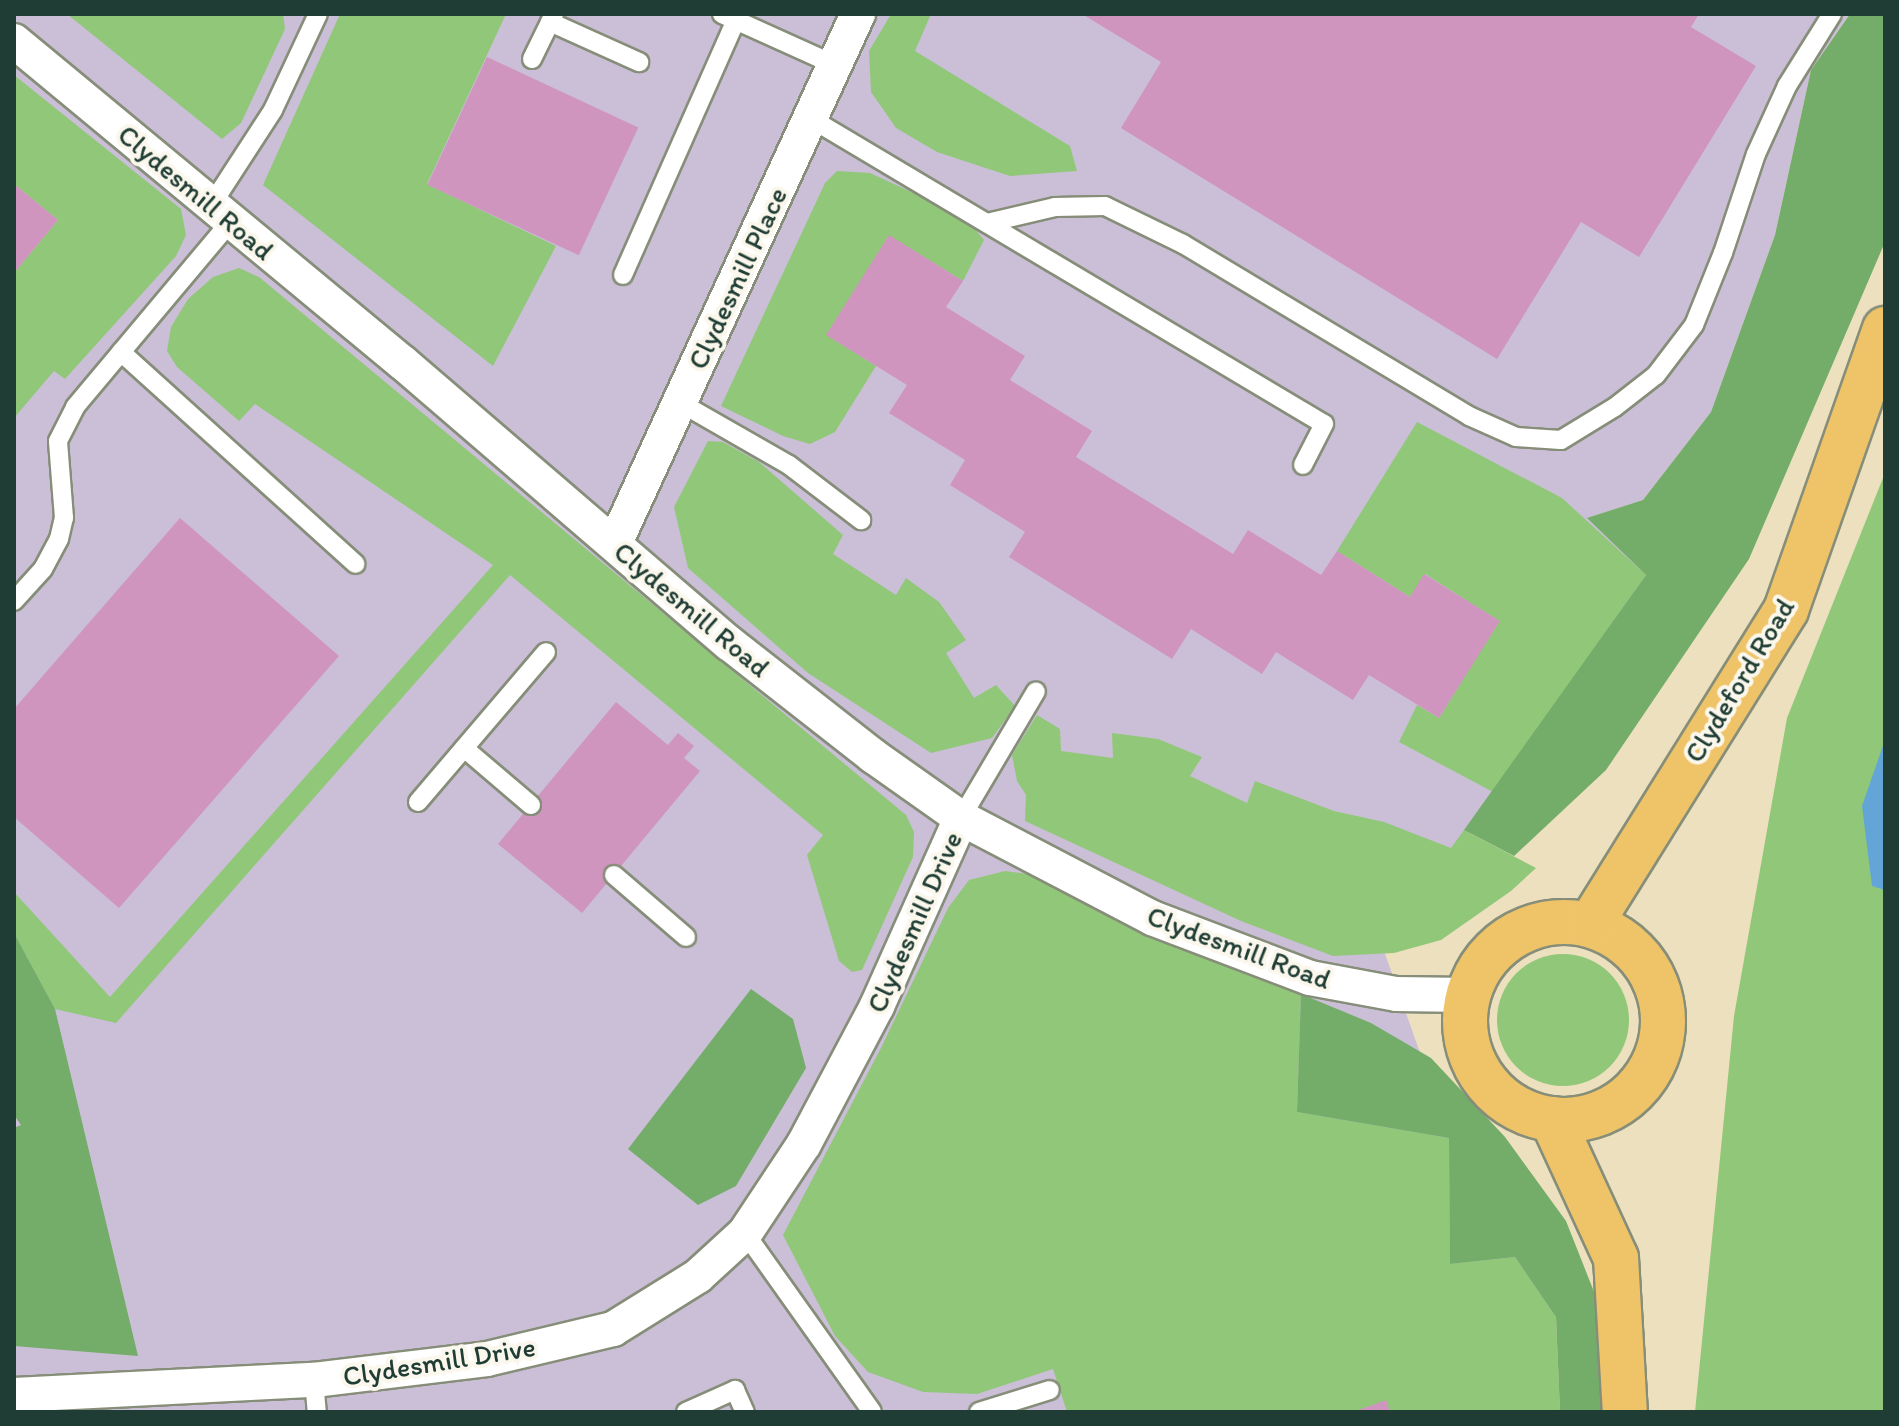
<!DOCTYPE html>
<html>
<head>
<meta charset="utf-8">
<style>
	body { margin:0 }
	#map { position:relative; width:1899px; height:1426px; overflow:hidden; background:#ede0be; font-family:Itim,sans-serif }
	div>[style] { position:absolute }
	.industrial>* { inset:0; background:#cabfd6 }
	.green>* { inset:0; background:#91c779 }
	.round { border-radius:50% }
	.forest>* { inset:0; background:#74ac69 }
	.water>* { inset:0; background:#63a5d7 }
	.building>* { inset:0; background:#d095be; transform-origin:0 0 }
	.roads { filter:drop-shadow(2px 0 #868e79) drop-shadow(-2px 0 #868e79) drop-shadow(0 2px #868e79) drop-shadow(0 -2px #868e79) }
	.service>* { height:18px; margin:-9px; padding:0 9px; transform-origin:9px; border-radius:9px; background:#fff }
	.minor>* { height:34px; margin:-17px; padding:0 17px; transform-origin:17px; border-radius:17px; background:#fff }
	.primary>* { height:44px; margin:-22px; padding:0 22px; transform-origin:22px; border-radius:22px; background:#efc469 }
	.primary>.ring { margin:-22px; padding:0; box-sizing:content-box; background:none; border:44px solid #efc469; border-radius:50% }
	span { translate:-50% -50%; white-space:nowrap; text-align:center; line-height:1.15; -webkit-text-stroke:8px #fbf7ec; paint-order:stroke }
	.street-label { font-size:28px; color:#1f3d34 }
	.frame { position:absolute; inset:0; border:16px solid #1f3d34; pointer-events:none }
</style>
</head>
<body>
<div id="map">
	<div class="industrial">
		<i style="clip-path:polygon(14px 14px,1850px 14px,1811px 70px,1775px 235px,1711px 412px,1643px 500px,1588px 518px,1646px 575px,1384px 951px,1447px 1129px,1555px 1313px,1558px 1412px,14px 1412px)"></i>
	</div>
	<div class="green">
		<i style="clip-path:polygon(67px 14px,283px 14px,285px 29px,241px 123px,222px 139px)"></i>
		<i style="clip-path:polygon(340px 14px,506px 14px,427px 184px,556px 246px,493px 366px,263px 185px)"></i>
		<i style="clip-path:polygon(891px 14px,931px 14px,915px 51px,1070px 146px,1077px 171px,1010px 176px,937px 152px,896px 128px,871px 92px,869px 51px)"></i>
		<i style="clip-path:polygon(14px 75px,181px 209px,186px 235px,176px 256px,65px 379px,54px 371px,14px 418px,14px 273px,58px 220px,14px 184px)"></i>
		<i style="clip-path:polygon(837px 171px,870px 173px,964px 216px,984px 240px,963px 281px,889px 236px,827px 335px,876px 366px,835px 432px,810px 444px,783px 436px,721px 406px,825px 183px)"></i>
		<i style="clip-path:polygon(239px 268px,259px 277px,906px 815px,914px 832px,913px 857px,862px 970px,852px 972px,839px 961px,807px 855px,823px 835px,510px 575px,116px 1023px,55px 1009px,14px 933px,14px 892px,110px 997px,493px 565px,255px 404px,239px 421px,177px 367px,167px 351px,171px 327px,188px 299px,213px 277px)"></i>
		<i style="clip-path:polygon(1417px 422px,1562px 498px,1646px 575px,1493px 792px,1399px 742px,1417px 705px,1439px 718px,1499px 621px,1425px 574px,1410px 597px,1337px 551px)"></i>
		<i style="clip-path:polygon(708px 441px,723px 442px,759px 462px,843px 535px,833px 554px,896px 595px,906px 578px,939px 602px,966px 640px,946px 653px,974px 698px,996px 685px,1015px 706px,992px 738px,931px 753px,808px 673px,688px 568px,674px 507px)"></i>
		<i style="clip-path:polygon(1885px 473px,1885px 1412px,1695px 1412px,1734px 1016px,1787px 718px)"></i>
		<i style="clip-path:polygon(1037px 715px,1060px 729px,1061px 751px,1113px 758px,1112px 733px,1158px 739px,1202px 757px,1190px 776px,1247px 803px,1255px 781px,1334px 811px,1384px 822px,1451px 848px,1464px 830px,1536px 868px,1511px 891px,1441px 940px,1394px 953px,1333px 956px,1241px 921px,1025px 821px,1026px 795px,1017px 781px,1012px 755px)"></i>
		<i style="clip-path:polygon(1005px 871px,1029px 874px,1114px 916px,1301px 994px,1297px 1112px,1449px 1138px,1450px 1264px,1515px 1257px,1556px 1317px,1560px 1412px,1067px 1412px,1053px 1369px,977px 1394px,923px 1392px,868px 1372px,835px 1336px,783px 1235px,882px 1046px,948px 908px,969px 880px)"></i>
		<i class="round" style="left:1497px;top:954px;width:132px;height:132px"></i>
	</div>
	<div class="forest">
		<i style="clip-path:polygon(1850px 14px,1885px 14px,1885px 242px,1749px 559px,1606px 770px,1514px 856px,1464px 830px,1646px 575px,1587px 518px,1643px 500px,1711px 412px,1775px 235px,1811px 70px)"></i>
		<i style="clip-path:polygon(14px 933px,55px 1009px,138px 1356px,14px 1346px,14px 1128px,21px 1125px,14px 1115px)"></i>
		<i style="clip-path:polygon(751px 989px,793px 1019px,806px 1068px,736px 1186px,698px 1205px,628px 1149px)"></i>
		<i style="clip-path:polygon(1301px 994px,1371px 1023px,1431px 1058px,1505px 1137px,1566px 1221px,1604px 1317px,1614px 1412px,1560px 1412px,1556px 1317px,1515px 1257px,1450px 1264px,1449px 1138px,1297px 1112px)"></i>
	</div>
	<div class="water">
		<i style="clip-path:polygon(1885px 740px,1885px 890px,1872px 886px,1862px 806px)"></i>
	</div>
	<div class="building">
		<i style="clip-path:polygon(1082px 14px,1699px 14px,1691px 27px,1756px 66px,1639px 257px,1581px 222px,1497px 359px,1121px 128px,1161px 62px)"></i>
		<i style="left:487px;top:57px;width:167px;height:141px;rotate:25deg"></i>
		<i style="clip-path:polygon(14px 184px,58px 220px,14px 273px)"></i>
		<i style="clip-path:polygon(889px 235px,963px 281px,946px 307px,1025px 356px,1010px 380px,1092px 431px,1076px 457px,1233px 554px,1248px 530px,1321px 575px,1337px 551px,1410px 597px,1424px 574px,1500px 621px,1439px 718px,1369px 675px,1353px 700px,1276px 652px,1262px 674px,1191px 629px,1172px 659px,1009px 557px,1025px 532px,950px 485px,965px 460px,889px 413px,907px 385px,826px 335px)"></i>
		<i style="clip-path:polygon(180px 518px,339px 656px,119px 908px,14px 817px,14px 709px)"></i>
		<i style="clip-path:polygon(616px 702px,668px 745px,678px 733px,694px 746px,684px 758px,700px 771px,582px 913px,498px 844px)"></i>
		<i style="clip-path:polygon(1386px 1400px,1390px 1412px,1353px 1412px)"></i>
	</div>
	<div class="roads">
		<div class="service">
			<i style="left:722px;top:14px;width:124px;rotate:24.3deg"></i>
			<i style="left:550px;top:22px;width:98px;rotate:24.2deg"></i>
			<i style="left:532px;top:59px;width:50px;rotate:-63.9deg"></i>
			<i style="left:810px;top:118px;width:598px;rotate:30.77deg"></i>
			<i style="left:1324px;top:424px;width:46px;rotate:117.1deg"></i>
			<i style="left:212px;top:204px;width:112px;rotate:-57deg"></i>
			<i style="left:273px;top:110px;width:106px;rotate:-64.9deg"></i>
			<i style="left:987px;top:223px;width:70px;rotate:-13.2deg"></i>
			<i style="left:1055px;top:207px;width:50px;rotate:-1.1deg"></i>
			<i style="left:1105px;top:206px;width:87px;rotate:26deg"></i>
			<i style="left:1183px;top:244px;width:334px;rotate:31deg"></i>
			<i style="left:1469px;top:416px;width:51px;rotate:24.1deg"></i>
			<i style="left:1516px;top:437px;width:45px;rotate:3.8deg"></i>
			<i style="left:1561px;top:440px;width:63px;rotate:-31.4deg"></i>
			<i style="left:1615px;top:407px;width:52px;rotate:-38deg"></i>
			<i style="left:1656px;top:375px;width:63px;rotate:-52.8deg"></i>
			<i style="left:1694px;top:325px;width:78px;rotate:-68.1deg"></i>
			<i style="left:1723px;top:253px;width:104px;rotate:-71.6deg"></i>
			<i style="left:1756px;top:154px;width:75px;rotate:-65.5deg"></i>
			<i style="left:1787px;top:86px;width:85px;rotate:-58deg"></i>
			<i style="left:623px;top:275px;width:279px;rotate:-66.1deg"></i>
			<i style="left:121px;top:352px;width:316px;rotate:42.1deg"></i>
			<i style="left:679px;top:402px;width:127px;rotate:29.8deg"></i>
			<i style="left:789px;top:465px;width:91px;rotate:37.4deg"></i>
			<i style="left:14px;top:601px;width:43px;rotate:-47.8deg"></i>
			<i style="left:43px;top:569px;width:34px;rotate:-62deg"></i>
			<i style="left:59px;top:539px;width:22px;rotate:-77deg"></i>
			<i style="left:64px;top:518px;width:77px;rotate:-94.5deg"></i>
			<i style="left:58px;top:441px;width:38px;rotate:-63deg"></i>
			<i style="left:75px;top:407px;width:243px;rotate:-50deg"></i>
			<i style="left:464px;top:748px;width:88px;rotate:40.4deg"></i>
			<i style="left:418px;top:802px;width:197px;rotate:-49.5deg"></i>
			<i style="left:961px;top:818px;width:147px;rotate:-59.4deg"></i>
			<i style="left:614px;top:875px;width:95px;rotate:40.7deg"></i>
			<i style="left:745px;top:1233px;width:219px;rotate:54.6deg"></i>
			<i style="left:314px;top:1380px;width:32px;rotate:85deg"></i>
			<i style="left:686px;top:1412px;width:54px;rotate:-24.2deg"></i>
			<i style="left:735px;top:1390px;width:24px;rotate:66deg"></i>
			<i style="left:979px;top:1412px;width:74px;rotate:-17.2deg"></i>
		</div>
		<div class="minor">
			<i style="left:14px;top:41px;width:505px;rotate:39.62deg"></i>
			<i style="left:403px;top:363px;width:430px;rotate:40.7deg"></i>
			<i style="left:729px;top:643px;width:183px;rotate:38.1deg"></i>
			<i style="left:873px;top:756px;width:108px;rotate:35.2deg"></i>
			<i style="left:961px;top:818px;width:216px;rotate:27.6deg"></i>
			<i style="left:1152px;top:918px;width:169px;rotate:20.8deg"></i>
			<i style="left:1310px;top:978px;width:87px;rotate:10.5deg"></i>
			<i style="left:1396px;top:994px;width:72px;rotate:0.8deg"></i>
			<i style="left:615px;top:543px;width:582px;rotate:-65.33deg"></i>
			<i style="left:14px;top:1395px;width:300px;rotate:-2.9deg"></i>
			<i style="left:314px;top:1380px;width:174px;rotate:-6.9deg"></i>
			<i style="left:487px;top:1359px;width:130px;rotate:-13.4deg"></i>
			<i style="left:613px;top:1329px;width:100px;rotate:-31.9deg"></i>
			<i style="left:698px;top:1276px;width:64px;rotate:-42.5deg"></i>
			<i style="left:745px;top:1233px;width:107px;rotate:-56.5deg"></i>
			<i style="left:804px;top:1144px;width:156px;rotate:-62.1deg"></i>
			<i style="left:877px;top:1006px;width:206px;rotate:-65.9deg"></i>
		</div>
		<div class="primary">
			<i class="ring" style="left:1465px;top:922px;width:154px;height:154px"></i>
			<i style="left:1590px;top:925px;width:371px;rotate:-58.1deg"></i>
			<i style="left:1786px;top:610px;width:298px;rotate:-70.6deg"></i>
			<i style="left:1552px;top:1119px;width:153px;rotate:65.3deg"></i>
			<i style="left:1616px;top:1258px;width:154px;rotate:86.7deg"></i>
		</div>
	</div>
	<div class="street-label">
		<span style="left:196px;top:192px;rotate:40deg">Clydesmill Road</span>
		<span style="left:737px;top:278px;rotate:-65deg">Clydesmill Place</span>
		<span style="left:692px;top:609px;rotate:40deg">Clydesmill Road</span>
		<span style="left:1739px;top:680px;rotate:-59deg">Clydeford Road</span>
		<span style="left:914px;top:922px;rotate:-66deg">Clydesmill Drive</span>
		<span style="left:1239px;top:947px;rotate:20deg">Clydesmill Road</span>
		<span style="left:439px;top:1361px;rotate:-9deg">Clydesmill Drive</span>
	</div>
	<div class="frame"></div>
</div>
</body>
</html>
